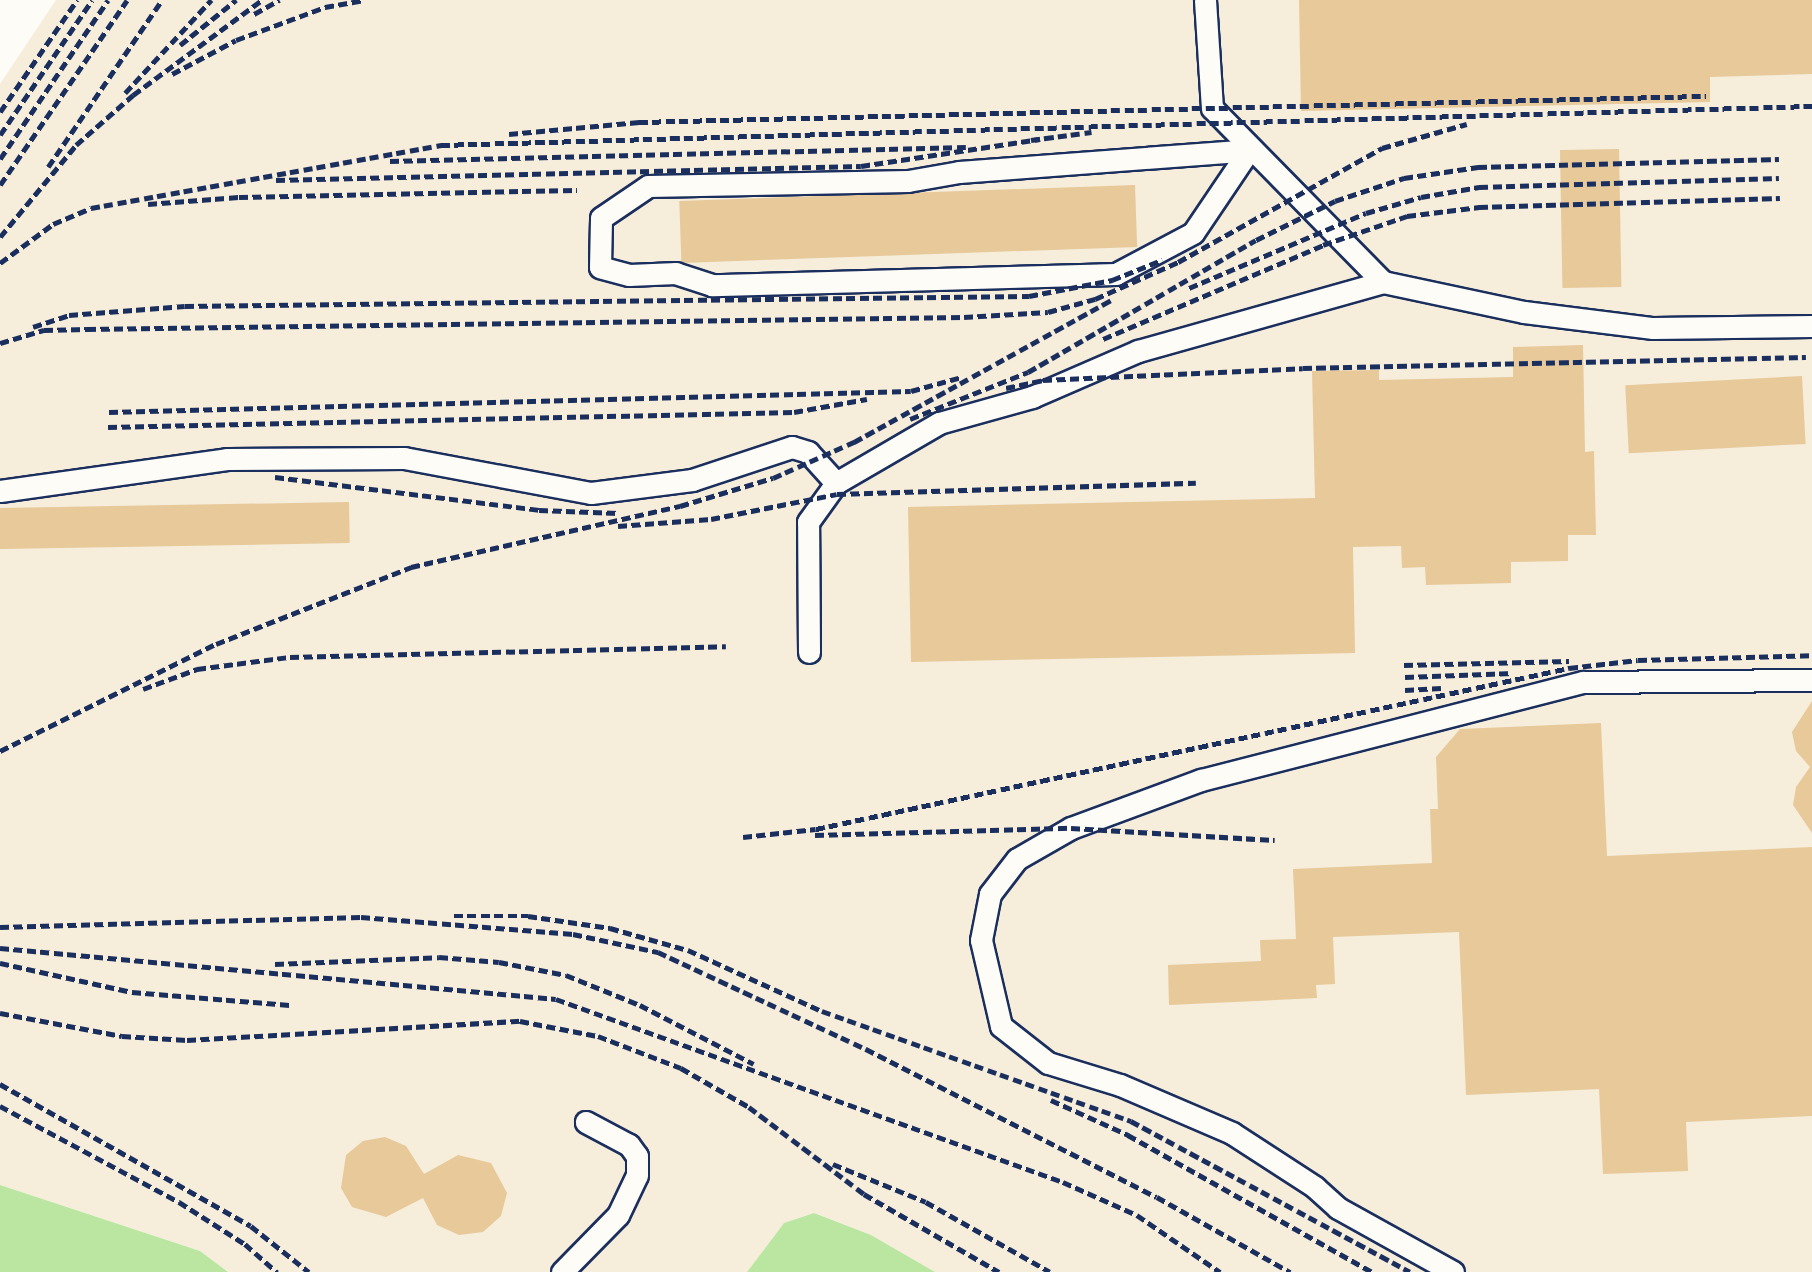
<!DOCTYPE html>
<html>
<head>
<meta charset="utf-8">
<style>
	body { margin:0 }
	#map { position:relative; width:1812px; height:1272px; overflow:hidden; background:#fdfcf7; font-family:Itim,sans-serif }
	div>[style] { position:absolute }
	.built>* { inset:0; background:#f6eddb }
	.green>* { inset:0; background:#bbe6a2 }
	.building>* { inset:0; background:#e7c99a; transform-origin:0 0 }
	.roads { filter:drop-shadow(2px 0 #1b2f5e) drop-shadow(-2px 0 #1b2f5e) drop-shadow(0 2px #1b2f5e) drop-shadow(0 -2px #1b2f5e) }
	.minor>* { height:21px; margin:-10.5px; padding:0 10.5px; transform-origin:10.5px; border-radius:10.5px; background:#fdfcf7 }
	.rail>* { height:4.5px; margin-top:-2.25px; transform-origin:0; background:repeating-linear-gradient(90deg,#1b2f5e 0 9px,transparent 0 13.5px) }
	span { translate:-50% -50%; white-space:nowrap; text-align:center; line-height:1.15; -webkit-text-stroke:5px #fdfcf7; paint-order:stroke }
</style>
</head>
<body>
<div id="map">
	<div class="built">
		<i style="clip-path:polygon(56px 0,1812px 0,1812px 1272px,935px 1272px,871px 1235px,814px 1213px,784px 1223px,747px 1272px,228px 1272px,200px 1251px,0 1185px,0 84px)"></i>
	</div>
	<div class="green">
		<i style="clip-path:polygon(0 1185px,200px 1251px,228px 1272px,0 1272px)"></i>
		<i style="clip-path:polygon(814px 1213px,871px 1235px,935px 1272px,747px 1272px,784px 1223px)"></i>
	</div>
	<div class="building">
		<i style="clip-path:polygon(1299px 0,1812px 0,1812px 74px,1710px 77px,1710px 102px,1301px 111px)"></i>
		<i style="left:1619px;top:149px;width:138px;height:59px;rotate:89deg"></i>
		<i style="left:1135px;top:185px;width:62px;height:456px;rotate:88deg"></i>
		<i style="clip-path:polygon(1583px 345px,1585px 452px,1594px 451px,1596px 535px,1568px 535px,1568px 561px,1511px 562px,1511px 583px,1426px 585px,1425px 567px,1402px 568px,1401px 546px,1353px 547px,1355px 653px,911px 662px,908px 507px,1315px 498px,1312px 371px,1379px 370px,1379px 380px,1513px 377px,1513px 347px)"></i>
		<i style="left:1802px;top:376px;width:68px;height:177px;rotate:87deg"></i>
		<i style="left:349px;top:502px;width:41px;height:350px;rotate:89deg"></i>
		<i style="clip-path:polygon(1812px 701px,1812px 833px,1793px 805px,1796px 787px,1810px 767px,1796px 751px,1792px 732px)"></i>
		<i style="clip-path:polygon(1601px 723px,1607px 856px,1812px 847px,1812px 1116px,1686px 1122px,1688px 1171px,1603px 1174px,1599px 1089px,1466px 1095px,1459px 932px,1333px 937px,1335px 984px,1316px 985px,1317px 998px,1169px 1005px,1168px 965px,1261px 961px,1260px 940px,1296px 939px,1293px 869px,1432px 863px,1430px 809px,1438px 809px,1436px 757px,1460px 729px)"></i>
		<i style="clip-path:polygon(385px 1137px,406px 1146px,424px 1174px,458px 1155px,491px 1163px,507px 1193px,501px 1216px,483px 1232px,459px 1235px,437px 1225px,423px 1198px,386px 1217px,352px 1207px,341px 1188px,346px 1155px,363px 1141px)"></i>
	</div>
	<div class="roads">
		<div class="minor">
			<i style="left:1205px;top:0;width:108px;rotate:86.3deg"></i>
			<i style="left:1212px;top:108px;width:244px;rotate:45.5deg"></i>
			<i style="left:1383px;top:282px;width:144px;rotate:12deg"></i>
			<i style="left:1524px;top:312px;width:130px;rotate:7.1deg"></i>
			<i style="left:1653px;top:328px;width:159px;rotate:-0.7deg"></i>
			<i style="left:1249px;top:150px;width:100px;rotate:124deg"></i>
			<i style="left:1193px;top:233px;width:87px;rotate:152deg"></i>
			<i style="left:1116px;top:274px;width:404px;rotate:178.4deg"></i>
			<i style="left:712px;top:285px;width:38px;rotate:-162deg"></i>
			<i style="left:676px;top:273px;width:47px;rotate:177.6deg"></i>
			<i style="left:629px;top:275px;width:30px;rotate:-165deg"></i>
			<i style="left:600px;top:267px;width:49px;rotate:-88.8deg"></i>
			<i style="left:601px;top:218px;width:57px;rotate:-34.2deg"></i>
			<i style="left:648px;top:186px;width:260px;rotate:-1.1deg"></i>
			<i style="left:908px;top:181px;width:52px;rotate:-10deg"></i>
			<i style="left:959px;top:172px;width:291px;rotate:-4.3deg"></i>
			<i style="left:0;top:491px;width:229px;rotate:-8deg"></i>
			<i style="left:227px;top:459px;width:177px;rotate:-0.3deg"></i>
			<i style="left:404px;top:458px;width:190px;rotate:10.6deg"></i>
			<i style="left:591px;top:493px;width:102px;rotate:-7.3deg"></i>
			<i style="left:692px;top:480px;width:105px;rotate:-18.3deg"></i>
			<i style="left:792px;top:447px;width:17px;rotate:17deg"></i>
			<i style="left:808px;top:452px;width:42px;rotate:47.9deg"></i>
			<i style="left:809px;top:652px;width:130px;rotate:-90.4deg"></i>
			<i style="left:808px;top:522px;width:48px;rotate:-54.3deg"></i>
			<i style="left:836px;top:483px;width:119px;rotate:-30.2deg"></i>
			<i style="left:939px;top:423px;width:97px;rotate:-15.6deg"></i>
			<i style="left:1032px;top:397px;width:116px;rotate:-23.5deg"></i>
			<i style="left:1138px;top:351px;width:255px;rotate:-15.7deg"></i>
			<i style="left:562px;top:1272px;width:80px;rotate:-45.5deg"></i>
			<i style="left:618px;top:1215px;width:44px;rotate:-64.6deg"></i>
			<i style="left:637px;top:1175px;width:19px;rotate:-90deg"></i>
			<i style="left:637px;top:1156px;width:14px;rotate:-126deg"></i>
			<i style="left:629px;top:1145px;width:49px;rotate:-151.9deg"></i>
			<i style="left:1453px;top:1272px;width:132px;rotate:-150.9deg"></i>
			<i style="left:1338px;top:1208px;width:31px;rotate:-138deg"></i>
			<i style="left:1315px;top:1187px;width:99px;rotate:-147deg"></i>
			<i style="left:1232px;top:1133px;width:122px;rotate:-156.8deg"></i>
			<i style="left:1120px;top:1085px;width:75px;rotate:-163deg"></i>
			<i style="left:1048px;top:1063px;width:60px;rotate:-141.8deg"></i>
			<i style="left:1001px;top:1026px;width:88px;rotate:-103.1deg"></i>
			<i style="left:981px;top:940px;width:47px;rotate:-78.9deg"></i>
			<i style="left:990px;top:894px;width:44px;rotate:-52.4deg"></i>
			<i style="left:1017px;top:859px;width:62px;rotate:-29.9deg"></i>
			<i style="left:1071px;top:828px;width:139px;rotate:-20.3deg"></i>
			<i style="left:1201px;top:780px;width:394px;rotate:-14.4deg"></i>
			<i style="left:1583px;top:682px;width:229px;rotate:-0.5deg"></i>
		</div>
	</div>
	<div class="rail">
		<i style="left:254px;top:14px;width:29px;rotate:-29deg"></i>
		<i style="left:180px;top:45px;width:72px;rotate:-38.8deg"></i>
		<i style="left:172px;top:74px;width:72px;rotate:-28deg"></i>
		<i style="left:236px;top:40px;width:95px;rotate:-20.3deg"></i>
		<i style="left:325px;top:7px;width:40px;rotate:-10deg"></i>
		<i style="left:125px;top:93px;width:127px;rotate:-47.2deg"></i>
		<i style="left:0;top:112px;width:136px;rotate:-55.5deg"></i>
		<i style="left:509px;top:134px;width:131px;rotate:-5.3deg"></i>
		<i style="left:639px;top:122px;width:1067px;rotate:-1.4deg"></i>
		<i style="left:0;top:135px;width:163px;rotate:-55.7deg"></i>
		<i style="left:1031px;top:140px;width:61px;rotate:-7.6deg"></i>
		<i style="left:0;top:159px;width:192px;rotate:-55.8deg"></i>
		<i style="left:390px;top:161px;width:576px;rotate:-1.39deg"></i>
		<i style="left:48px;top:167px;width:202px;rotate:-55.7deg"></i>
		<i style="left:276px;top:180px;width:585px;rotate:-1.37deg"></i>
		<i style="left:861px;top:166px;width:181px;rotate:-8.6deg"></i>
		<i style="left:0;top:185px;width:224px;rotate:-55.5deg"></i>
		<i style="left:148px;top:204px;width:91px;rotate:-4.4deg"></i>
		<i style="left:239px;top:197px;width:338px;rotate:-1.2deg"></i>
		<i style="left:0;top:237px;width:119px;rotate:-50.4deg"></i>
		<i style="left:76px;top:145px;width:76px;rotate:-41.3deg"></i>
		<i style="left:133px;top:95px;width:160px;rotate:-36.4deg"></i>
		<i style="left:0;top:263px;width:66px;rotate:-36.3deg"></i>
		<i style="left:53px;top:224px;width:41px;rotate:-22.8deg"></i>
		<i style="left:91px;top:208px;width:356px;rotate:-10.2deg"></i>
		<i style="left:441px;top:145px;width:1372px;rotate:-1.63deg"></i>
		<i style="left:1189px;top:288px;width:192px;rotate:-23deg"></i>
		<i style="left:1366px;top:213px;width:57px;rotate:-16.2deg"></i>
		<i style="left:1421px;top:197px;width:59px;rotate:-9.8deg"></i>
		<i style="left:1479px;top:187px;width:300px;rotate:-1.7deg"></i>
		<i style="left:33px;top:327px;width:38px;rotate:-18deg"></i>
		<i style="left:69px;top:315px;width:116px;rotate:-4.4deg"></i>
		<i style="left:185px;top:306px;width:844px;rotate:-0.68deg"></i>
		<i style="left:1029px;top:296px;width:85px;rotate:-10.9deg"></i>
		<i style="left:1112px;top:280px;width:54px;rotate:-21.8deg"></i>
		<i style="left:1103px;top:339px;width:239px;rotate:-23.1deg"></i>
		<i style="left:1323px;top:245px;width:89px;rotate:-19deg"></i>
		<i style="left:1407px;top:216px;width:73px;rotate:-7.1deg"></i>
		<i style="left:1479px;top:207px;width:301px;rotate:-1.7deg"></i>
		<i style="left:0;top:343px;width:46px;rotate:-16.5deg"></i>
		<i style="left:44px;top:330px;width:43px;rotate:-1.3deg"></i>
		<i style="left:87px;top:329px;width:877px;rotate:-0.78deg"></i>
		<i style="left:964px;top:317px;width:84px;rotate:-3.4deg"></i>
		<i style="left:1048px;top:312px;width:49px;rotate:-15.5deg"></i>
		<i style="left:1095px;top:299px;width:91px;rotate:-24deg"></i>
		<i style="left:1178px;top:262px;width:234px;rotate:-29.2deg"></i>
		<i style="left:1382px;top:148px;width:88px;rotate:-15.8deg"></i>
		<i style="left:1006px;top:388px;width:38px;rotate:-12deg"></i>
		<i style="left:1043px;top:380px;width:260px;rotate:-2.6deg"></i>
		<i style="left:1303px;top:368px;width:503px;rotate:-1.25deg"></i>
		<i style="left:109px;top:412px;width:802px;rotate:-1.5deg"></i>
		<i style="left:911px;top:391px;width:53px;rotate:-15.4deg"></i>
		<i style="left:910px;top:419px;width:127px;rotate:-21.7deg"></i>
		<i style="left:1028px;top:372px;width:263px;rotate:-30.1deg"></i>
		<i style="left:1256px;top:240px;width:88px;rotate:-26.3deg"></i>
		<i style="left:1335px;top:201px;width:73px;rotate:-18.4deg"></i>
		<i style="left:1404px;top:178px;width:75px;rotate:-8.5deg"></i>
		<i style="left:1478px;top:167px;width:301px;rotate:-1.5deg"></i>
		<i style="left:108px;top:427px;width:686px;rotate:-1.25deg"></i>
		<i style="left:794px;top:412px;width:74px;rotate:-10.1deg"></i>
		<i style="left:275px;top:477px;width:266px;rotate:7.1deg"></i>
		<i style="left:539px;top:510px;width:79px;rotate:2.2deg"></i>
		<i style="left:618px;top:526px;width:93px;rotate:-4.3deg"></i>
		<i style="left:711px;top:519px;width:128px;rotate:-11.2deg"></i>
		<i style="left:837px;top:494px;width:359px;rotate:-1.8deg"></i>
		<i style="left:1404px;top:665px;width:165px;rotate:-1.4deg"></i>
		<i style="left:1405px;top:677px;width:108px;rotate:-2.1deg"></i>
		<i style="left:143px;top:689px;width:58px;rotate:-20.3deg"></i>
		<i style="left:197px;top:669px;width:94px;rotate:-7.4deg"></i>
		<i style="left:290px;top:657px;width:436px;rotate:-1.4deg"></i>
		<i style="left:1405px;top:690px;width:36px;rotate:-3deg"></i>
		<i style="left:0;top:751px;width:241px;rotate:-26.4deg"></i>
		<i style="left:216px;top:644px;width:210px;rotate:-21.5deg"></i>
		<i style="left:411px;top:567px;width:276px;rotate:-12.8deg"></i>
		<i style="left:680px;top:506px;width:97px;rotate:-16.8deg"></i>
		<i style="left:773px;top:478px;width:89px;rotate:-24deg"></i>
		<i style="left:854px;top:442px;width:294px;rotate:-28.9deg"></i>
		<i style="left:815px;top:835px;width:256px;rotate:-1.6deg"></i>
		<i style="left:1071px;top:828px;width:204px;rotate:3.4deg"></i>
		<i style="left:743px;top:837px;width:73px;rotate:-6.3deg"></i>
		<i style="left:816px;top:829px;width:770px;rotate:-12.07deg"></i>
		<i style="left:1569px;top:668px;width:69px;rotate:-6.6deg"></i>
		<i style="left:1638px;top:660px;width:174px;rotate:-1.6deg"></i>
		<i style="left:454px;top:916px;width:74px"></i>
		<i style="left:528px;top:916px;width:83px;rotate:8.3deg"></i>
		<i style="left:610px;top:928px;width:81px;rotate:15.8deg"></i>
		<i style="left:688px;top:950px;width:147px;rotate:24.5deg"></i>
		<i style="left:822px;top:1011px;width:328px;rotate:19.6deg"></i>
		<i style="left:1131px;top:1121px;width:317px;rotate:28.4deg"></i>
		<i style="left:0;top:927px;width:361px;rotate:-1.6deg"></i>
		<i style="left:361px;top:917px;width:213px;rotate:4.6deg"></i>
		<i style="left:573px;top:934px;width:87px;rotate:12deg"></i>
		<i style="left:658px;top:952px;width:230px;rotate:25deg"></i>
		<i style="left:866px;top:1049px;width:326px;rotate:27deg"></i>
		<i style="left:1157px;top:1197px;width:153px;rotate:29.4deg"></i>
		<i style="left:0;top:948px;width:558px;rotate:5.24deg"></i>
		<i style="left:556px;top:999px;width:539px;rotate:19.85deg"></i>
		<i style="left:1063px;top:1182px;width:81px;rotate:24deg"></i>
		<i style="left:1137px;top:1215px;width:101px;rotate:34.5deg"></i>
		<i style="left:0;top:963px;width:135px;rotate:12.4deg"></i>
		<i style="left:132px;top:992px;width:158px;rotate:4.7deg"></i>
		<i style="left:275px;top:964px;width:164px;rotate:-2.4deg"></i>
		<i style="left:439px;top:957px;width:60px;rotate:4.8deg"></i>
		<i style="left:499px;top:962px;width:68px;rotate:11deg"></i>
		<i style="left:566px;top:975px;width:80px;rotate:22.1deg"></i>
		<i style="left:640px;top:1005px;width:128px;rotate:27.4deg"></i>
		<i style="left:0;top:1013px;width:124px;rotate:10.7deg"></i>
		<i style="left:122px;top:1036px;width:65px;rotate:3.5deg"></i>
		<i style="left:187px;top:1040px;width:334px;rotate:-3.3deg"></i>
		<i style="left:520px;top:1021px;width:79px;rotate:10.9deg"></i>
		<i style="left:598px;top:1036px;width:89px;rotate:21.1deg"></i>
		<i style="left:681px;top:1068px;width:78px;rotate:29.8deg"></i>
		<i style="left:749px;top:1107px;width:144px;rotate:37.1deg"></i>
		<i style="left:864px;top:1194px;width:156px;rotate:30deg"></i>
		<i style="left:0;top:1084px;width:288px;rotate:29.5deg"></i>
		<i style="left:251px;top:1226px;width:74px;rotate:38.4deg"></i>
		<i style="left:1051px;top:1100px;width:85px;rotate:24.4deg"></i>
		<i style="left:1128px;top:1135px;width:280px;rotate:29.3deg"></i>
		<i style="left:0;top:1106px;width:203px;rotate:28.2deg"></i>
		<i style="left:179px;top:1202px;width:78px;rotate:32.5deg"></i>
		<i style="left:245px;top:1244px;width:43px;rotate:41.2deg"></i>
		<i style="left:833px;top:1164px;width:100px;rotate:22.2deg"></i>
		<i style="left:926px;top:1202px;width:142px;rotate:29.4deg"></i>
	</div>
</div>
</body>
</html>
